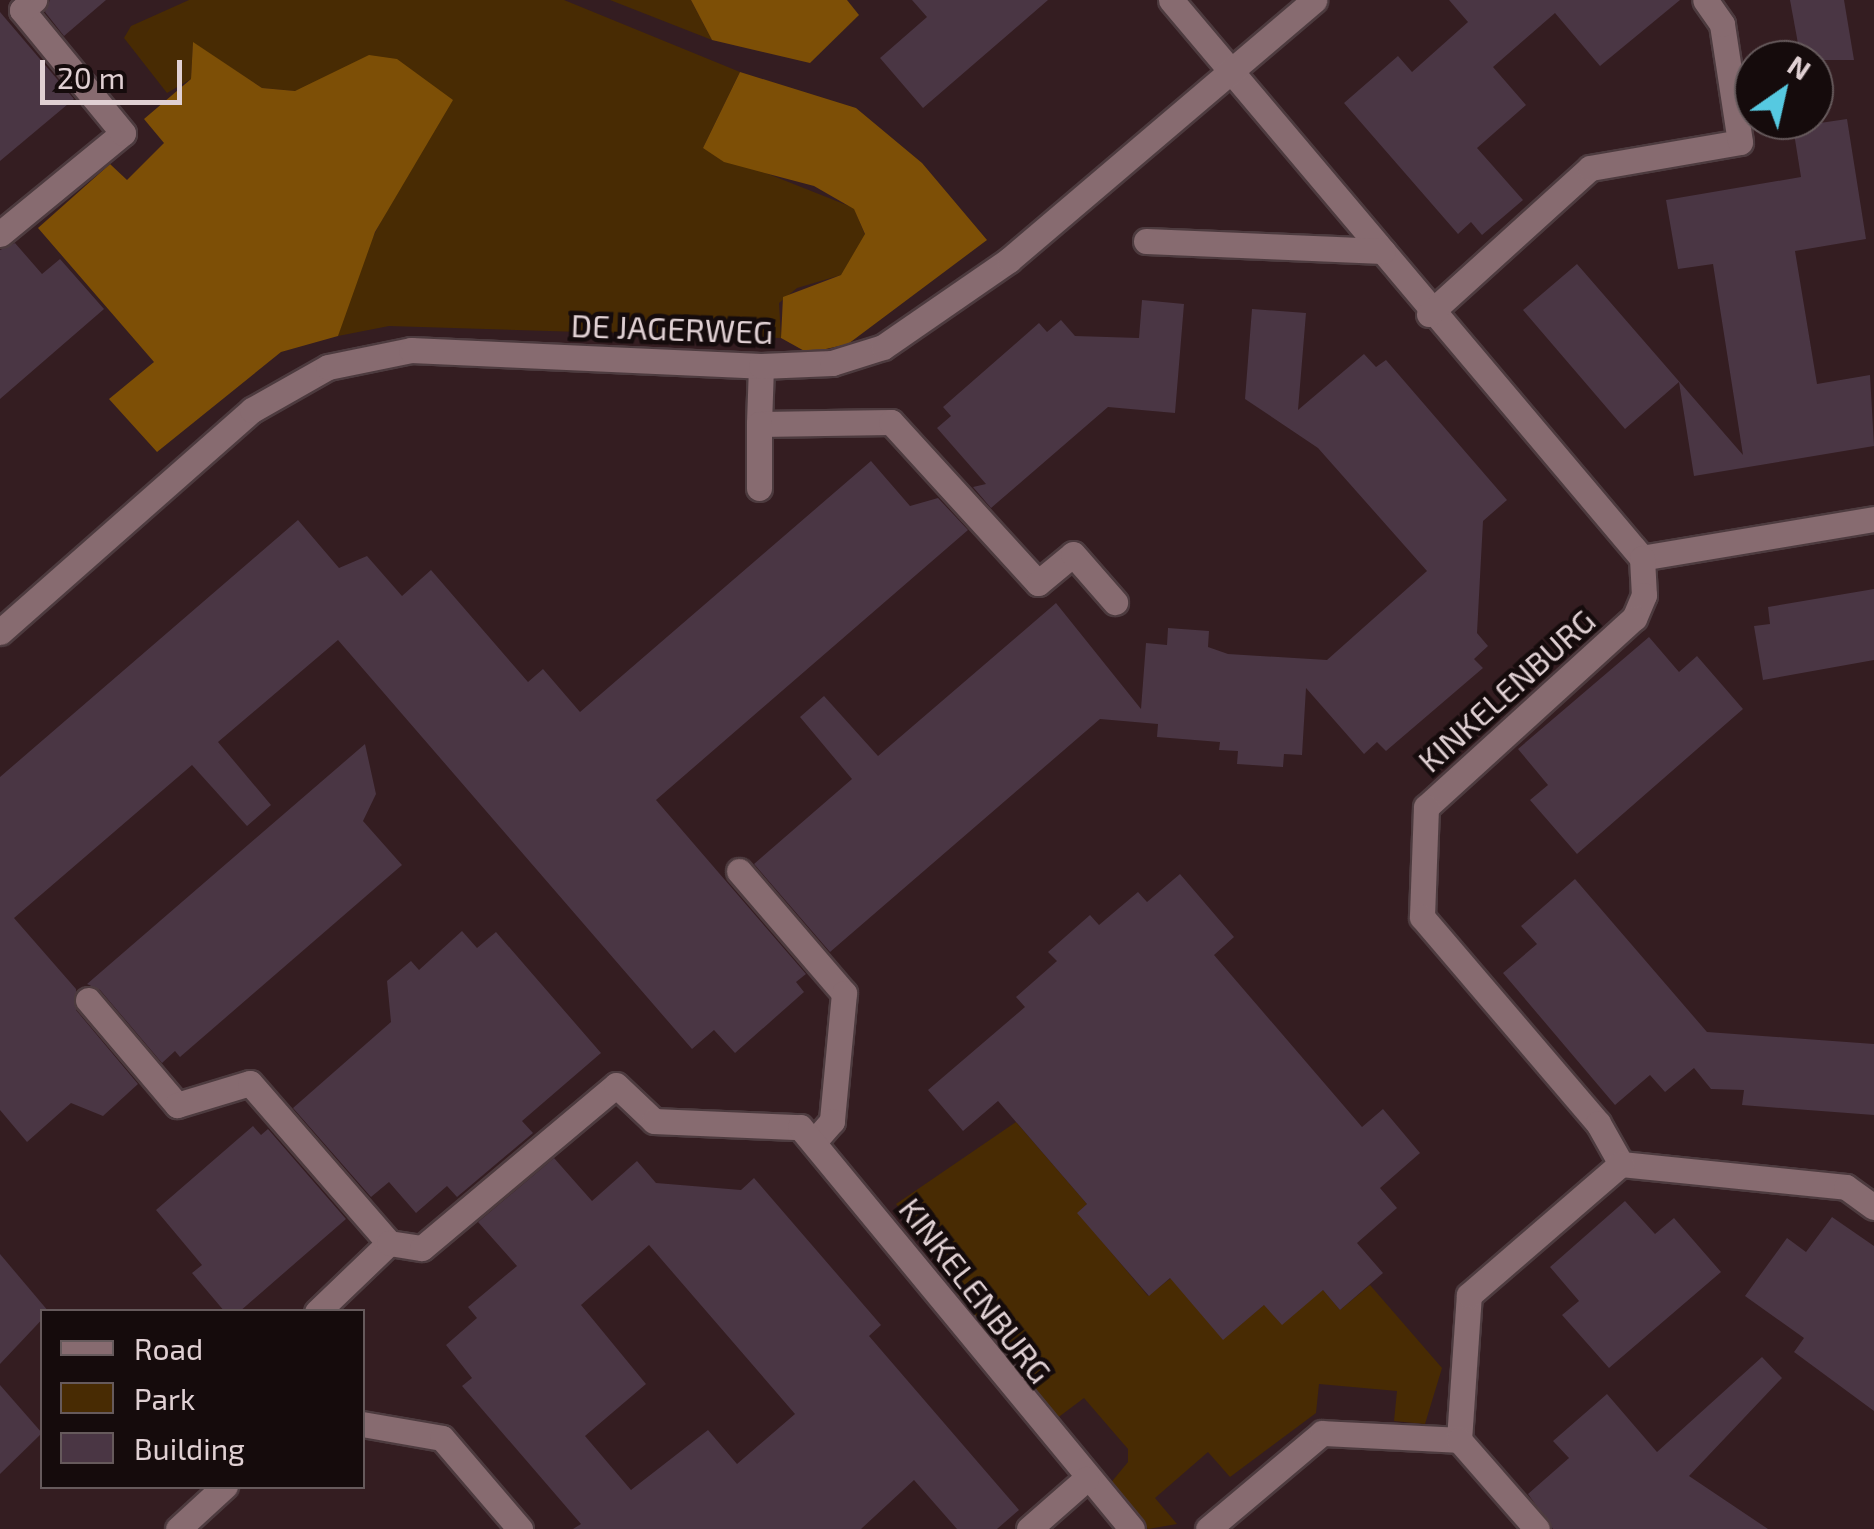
<!DOCTYPE html>
<html>
<head>
<meta charset="utf-8">
<style>
	body { margin:0 }
	#map { position:relative; width:1874px; height:1529px; overflow:hidden; background:#341d21; font-family:"Exo 2",sans-serif }
	div>[style] { position:absolute }
	.green>* { inset:0; background:#482b03 }
	.forest>* { inset:0; background:#7d4f06 }
	.building>* { inset:0; background:#4a3644 }
	.roads { filter:drop-shadow(2px 0 #4d3b3f) drop-shadow(-2px 0 #4d3b3f) drop-shadow(0 2px #4d3b3f) drop-shadow(0 -2px #4d3b3f) }
	.minor>* { height:25px; margin:-12.5px; padding:0 12.5px; transform-origin:12.5px; border-radius:12.5px; background:#876b70 }
	span { translate:-50% -50%; white-space:nowrap; text-align:center; line-height:1.15; -webkit-text-stroke:9px #150b0c; paint-order:stroke }
	.street-label { font-size:32px; color:#e0d0d3 }
	.legend { position:absolute; left:40px; top:1309px; width:325px; height:180px; box-sizing:border-box; background:#150b0c; border:2px solid #665a5c; margin:0; padding:12px 18px; list-style:none; font-size:30px; color:#e0d0d3 }
	.legend li { display:flex; align-items:center; gap:20px; height:50px }
	.legend b { width:50px; border:2px solid #665a5c }
	.north { position:absolute; left:1734px; top:40px; width:100px; height:100px; box-sizing:border-box; background:#150b0c; border:2px solid #665a5c; border-radius:50%; rotate:34deg; font-size:28px; font-weight:700; line-height:40px; text-align:center; color:#e0d0d3 }
	.north::after { content:''; display:block; margin:auto; width:35px; height:45px; background:#56c9e1; clip-path:polygon(50% 0,100% 100%,50% 72%,0 100%) }
	.scale { position:absolute; left:40px; top:60px; width:142px; height:45px; box-sizing:border-box; border:5px solid #e0d0d3; border-top:0; padding-left:12px; font-size:30px; line-height:35px; white-space:nowrap; color:#e0d0d3; -webkit-text-stroke:8px #150b0c; paint-order:stroke }
</style>
</head>
<body>
<div id="map">
	<div class="green">
		<i style="clip-path:polygon(189px 0,564px 0,740px 72px,703px 148px,854px 208px,865px 235px,859px 253px,841px 275px,797px 288px,779px 303px,781px 338px,389px 326px,338px 336px,358px 266px,392px 200px,323px 82px,295px 91px,262px 88px,193px 43px,191px 79px,167px 93px,124px 38px,131px 26px)"></i>
		<i style="clip-path:polygon(610px 0,691px 0,712px 40px)"></i>
		<i style="clip-path:polygon(1016px 1122px,1087px 1204px,1078px 1213px,1148px 1296px,1171px 1278px,1223px 1339px,1264px 1305px,1323px 1290px,1340px 1310px,1370px 1285px,1442px 1368px,1425px 1424px,1394px 1421px,1397px 1391px,1319px 1384px,1316px 1413px,1230px 1477px,1208px 1452px,1155px 1498px,1177px 1524px,1148px 1529px,1109px 1485px,1128px 1462px,1128px 1449px,1084px 1398px,1056px 1419px,1034px 1393px,1034px 1372px,982px 1319px,966px 1316px,945px 1264px,896px 1204px)"></i>
	</div>
	<div class="forest">
		<i style="clip-path:polygon(691px 0,847px 0,859px 15px,810px 63px,712px 40px)"></i>
		<i style="clip-path:polygon(193px 42px,262px 88px,295px 91px,369px 55px,397px 59px,453px 100px,375px 232px,338px 336px,281px 352px,157px 452px,109px 399px,154px 362px,38px 228px,110px 164px,127px 180px,164px 143px,144px 119px,191px 79px)"></i>
		<i style="clip-path:polygon(740px 72px,856px 108px,922px 163px,987px 240px,848px 344px,808px 353px,781px 338px,783px 297px,841px 275px,865px 234px,854px 209px,814px 186px,724px 162px,703px 148px)"></i>
	</div>
	<div class="building">
		<i style="clip-path:polygon(50px 0,106px 0,64px 36px,45px 12px)"></i>
		<i style="clip-path:polygon(912px 0,1048px 0,923px 108px,880px 58px,927px 17px)"></i>
		<i style="clip-path:polygon(1449px 0,1680px 0,1600px 66px,1555px 13px,1493px 67px,1526px 105px,1477px 148px,1523px 200px,1482px 235px,1471px 222px,1458px 234px,1344px 103px,1398px 56px,1412px 72px,1468px 22px)"></i>
		<i style="clip-path:polygon(1790px 0,1844px 0,1854px 60px,1801px 60px)"></i>
		<i style="clip-path:polygon(0 12px,74px 99px,0 161px)"></i>
		<i style="clip-path:polygon(1847px 119px,1866px 239px,1795px 251px,1817px 384px,1870px 375px,1874px 446px,1694px 476px,1679px 382px,1625px 429px,1523px 310px,1577px 264px,1743px 455px,1713px 264px,1678px 269px,1666px 200px,1801px 177px,1793px 127px)"></i>
		<i style="clip-path:polygon(15px 243px,42px 274px,60px 259px,104px 309px,0 399px,0 250px)"></i>
		<i style="clip-path:polygon(1142px 300px,1184px 304px,1175px 413px,1108px 407px,991px 508px,973px 487px,986px 484px,937px 428px,951px 416px,943px 407px,1039px 323px,1047px 332px,1061px 320px,1075px 336px,1139px 338px)"></i>
		<i style="clip-path:polygon(1252px 309px,1306px 313px,1298px 410px,1364px 354px,1376px 367px,1386px 360px,1507px 500px,1483px 521px,1477px 633px,1488px 646px,1474px 659px,1483px 668px,1386px 751px,1377px 742px,1364px 754px,1306px 688px,1302px 755px,1284px 754px,1283px 767px,1237px 764px,1238px 751px,1219px 750px,1220px 742px,1157px 737px,1158px 724px,1100px 719px,830px 952px,754px 864px,852px 779px,800px 717px,824px 696px,878px 756px,1056px 603px,1141px 709px,1146px 643px,1167px 645px,1168px 628px,1209px 631px,1208px 647px,1228px 654px,1327px 660px,1427px 571px,1318px 448px,1245px 399px)"></i>
		<i style="clip-path:polygon(871px 461px,910px 506px,938px 498px,968px 530px,656px 800px,806px 974px,796px 982px,804px 992px,735px 1053px,714px 1030px,692px 1049px,338px 640px,218px 742px,271px 805px,247px 826px,192px 765px,14px 918px,76px 989px,76px 1010px,138px 1084px,103px 1116px,71px 1103px,27px 1142px,0 1110px,0 777px,298px 520px,339px 568px,367px 556px,402px 596px,431px 570px,528px 682px,543px 669px,580px 712px)"></i>
		<i style="clip-path:polygon(1874px 589px,1874px 660px,1763px 680px,1754px 626px,1770px 624px,1768px 607px)"></i>
		<i style="clip-path:polygon(1649px 637px,1679px 672px,1697px 656px,1743px 709px,1577px 854px,1530px 800px,1548px 785px,1518px 749px)"></i>
		<i style="clip-path:polygon(365px 744px,376px 794px,363px 821px,402px 865px,180px 1057px,175px 1051px,162px 1063px,100px 990px,87px 984px)"></i>
		<i style="clip-path:polygon(1180px 874px,1234px 937px,1214px 955px,1362px 1127px,1383px 1109px,1420px 1153px,1380px 1188px,1397px 1208px,1357px 1243px,1383px 1273px,1340px 1310px,1323px 1290px,1282px 1325px,1264px 1305px,1223px 1340px,1170px 1278px,1149px 1296px,1077px 1213px,1087px 1204px,998px 1101px,963px 1131px,928px 1090px,1025px 1007px,1016px 997px,1057px 961px,1048px 952px,1090px 915px,1099px 925px,1138px 892px,1147px 902px)"></i>
		<i style="clip-path:polygon(1575px 879px,1707px 1032px,1874px 1044px,1874px 1115px,1742px 1105px,1744px 1090px,1711px 1089px,1694px 1068px,1665px 1092px,1650px 1075px,1615px 1105px,1503px 973px,1537px 944px,1521px 926px)"></i>
		<i style="clip-path:polygon(462px 931px,477px 948px,496px 932px,601px 1053px,522px 1121px,533px 1133px,457px 1197px,447px 1186px,416px 1213px,389px 1182px,371px 1197px,293px 1108px,391px 1022px,387px 981px,411px 961px,419px 970px)"></i>
		<i style="clip-path:polygon(253px 1126px,261px 1135px,268px 1129px,346px 1219px,239px 1312px,225px 1312px,192px 1273px,202px 1265px,156px 1210px)"></i>
		<i style="clip-path:polygon(evenodd,554px 1158px,592px 1201px,637px 1161px,656px 1183px,741px 1190px,754px 1178px,881px 1325px,869px 1336px,1019px 1510px,997px 1529px,957px 1529px,914px 1480px,861px 1529px,573px 1529px,581px 1524px,462px 1386px,472px 1378px,446px 1345px,477px 1318px,468px 1307px,517px 1266px,478px 1222px,554px 1158px,649px 1245px,795px 1414px,737px 1464px,708px 1430px,631px 1490px,585px 1436px,646px 1384px,581px 1305px,649px 1245px)"></i>
		<i style="clip-path:polygon(1625px 1201px,1655px 1234px,1674px 1218px,1721px 1272px,1609px 1368px,1562px 1315px,1579px 1301px,1550px 1267px)"></i>
		<i style="clip-path:polygon(1832px 1217px,1874px 1246px,1874px 1411px,1794px 1352px,1804px 1338px,1745px 1296px,1787px 1238px,1806px 1252px)"></i>
		<i style="clip-path:polygon(0 1254px,49px 1312px,0 1364px)"></i>
		<i style="clip-path:polygon(1762px 1357px,1782px 1378px,1689px 1476px,1768px 1529px,1553px 1529px,1528px 1494px,1569px 1458px,1553px 1441px,1607px 1394px,1657px 1452px)"></i>
		<i style="clip-path:polygon(0 1385px,42px 1433px,0 1474px)"></i>
	</div>
	<div class="roads">
		<div class="minor">
			<i style="left:1171px;top:0;width:730px;rotate:49.83deg"></i>
			<i style="left:0;top:234px;width:159px;rotate:-39.4deg"></i>
			<i style="left:123px;top:133px;width:159px;rotate:-129.4deg"></i>
			<i style="left:22px;top:10px;width:16px;rotate:-40deg"></i>
			<i style="left:1146px;top:241px;width:237px;rotate:2.4deg"></i>
			<i style="left:1429px;top:314px;width:217px;rotate:-42.2deg"></i>
			<i style="left:1590px;top:168px;width:152px;rotate:-9.8deg"></i>
			<i style="left:1740px;top:142px;width:119px;rotate:-98.7deg"></i>
			<i style="left:1722px;top:24px;width:29px;rotate:-125deg"></i>
			<i style="left:761px;top:366px;width:58px;rotate:92deg"></i>
			<i style="left:759px;top:424px;width:132px;rotate:-0.9deg"></i>
			<i style="left:891px;top:422px;width:218px;rotate:47.6deg"></i>
			<i style="left:1038px;top:583px;width:45px;rotate:-39.6deg"></i>
			<i style="left:1073px;top:554px;width:64px;rotate:48.8deg"></i>
			<i style="left:759px;top:424px;width:64px;rotate:90deg"></i>
			<i style="left:1874px;top:519px;width:235px;rotate:170.5deg"></i>
			<i style="left:1642px;top:558px;width:37px;rotate:87deg"></i>
			<i style="left:1644px;top:595px;width:25px;rotate:113deg"></i>
			<i style="left:1634px;top:618px;width:281px;rotate:137.7deg"></i>
			<i style="left:1426px;top:807px;width:110px;rotate:92.1deg"></i>
			<i style="left:1422px;top:917px;width:271px;rotate:49.5deg"></i>
			<i style="left:1598px;top:1123px;width:47px;rotate:60.7deg"></i>
			<i style="left:1621px;top:1164px;width:226px;rotate:5.8deg"></i>
			<i style="left:1846px;top:1187px;width:34px;rotate:36deg"></i>
			<i style="left:0;top:632px;width:336px;rotate:-41.4deg"></i>
			<i style="left:252px;top:410px;width:87px;rotate:-29.5deg"></i>
			<i style="left:328px;top:367px;width:85px;rotate:-11.6deg"></i>
			<i style="left:411px;top:350px;width:350px;rotate:2.6deg"></i>
			<i style="left:761px;top:366px;width:71px;rotate:-2.4deg"></i>
			<i style="left:832px;top:363px;width:53px;rotate:-17.4deg"></i>
			<i style="left:883px;top:347px;width:153px;rotate:-34.6deg"></i>
			<i style="left:1009px;top:260px;width:401px;rotate:-40.4deg"></i>
			<i style="left:739px;top:871px;width:161px;rotate:49.3deg"></i>
			<i style="left:844px;top:993px;width:129px;rotate:95.4deg"></i>
			<i style="left:832px;top:1121px;width:28px;rotate:131deg"></i>
			<i style="left:88px;top:1000px;width:138px;rotate:49.7deg"></i>
			<i style="left:177px;top:1105px;width:76px;rotate:-16.8deg"></i>
			<i style="left:250px;top:1083px;width:212px;rotate:49deg"></i>
			<i style="left:317px;top:1312px;width:100px;rotate:-43.8deg"></i>
			<i style="left:389px;top:1243px;width:33px;rotate:9deg"></i>
			<i style="left:422px;top:1248px;width:253px;rotate:-40deg"></i>
			<i style="left:616px;top:1085px;width:52px;rotate:43.5deg"></i>
			<i style="left:654px;top:1121px;width:146px;rotate:2.4deg"></i>
			<i style="left:800px;top:1127px;width:521px;rotate:50.45deg"></i>
			<i style="left:362px;top:1424px;width:81px;rotate:9.9deg"></i>
			<i style="left:442px;top:1438px;width:120px;rotate:49.4deg"></i>
			<i style="left:1459px;top:1440px;width:145px;rotate:-86.1deg"></i>
			<i style="left:1469px;top:1295px;width:201px;rotate:-40.8deg"></i>
			<i style="left:178px;top:1529px;width:64px;rotate:-42.5deg"></i>
			<i style="left:1029px;top:1529px;width:76px;rotate:-41.3deg"></i>
			<i style="left:1208px;top:1529px;width:149px;rotate:-40.1deg"></i>
			<i style="left:1322px;top:1433px;width:137px;rotate:2.9deg"></i>
			<i style="left:1459px;top:1440px;width:118px;rotate:48.8deg"></i>
		</div>
	</div>
	<div class="street-label">
		<span style="left:672px;top:328px;rotate:2deg">DE JAGERWEG</span>
		<span style="left:1506px;top:690px;rotate:-42deg">KINKELENBURG</span>
		<span style="left:976px;top:1290px;rotate:52deg">KINKELENBURG</span>
	</div>
	<ul class="legend">
	<li><b style="height:12px;background:#876b70"></b>Road</li>
	<li><b style="height:28px;background:#482b03"></b>Park</li>
	<li><b style="height:28px;background:#4a3644"></b>Building</li>
	</ul>
	<div class="north">N</div>
	<div class="scale">20 m</div>
</div>
</body>
</html>
